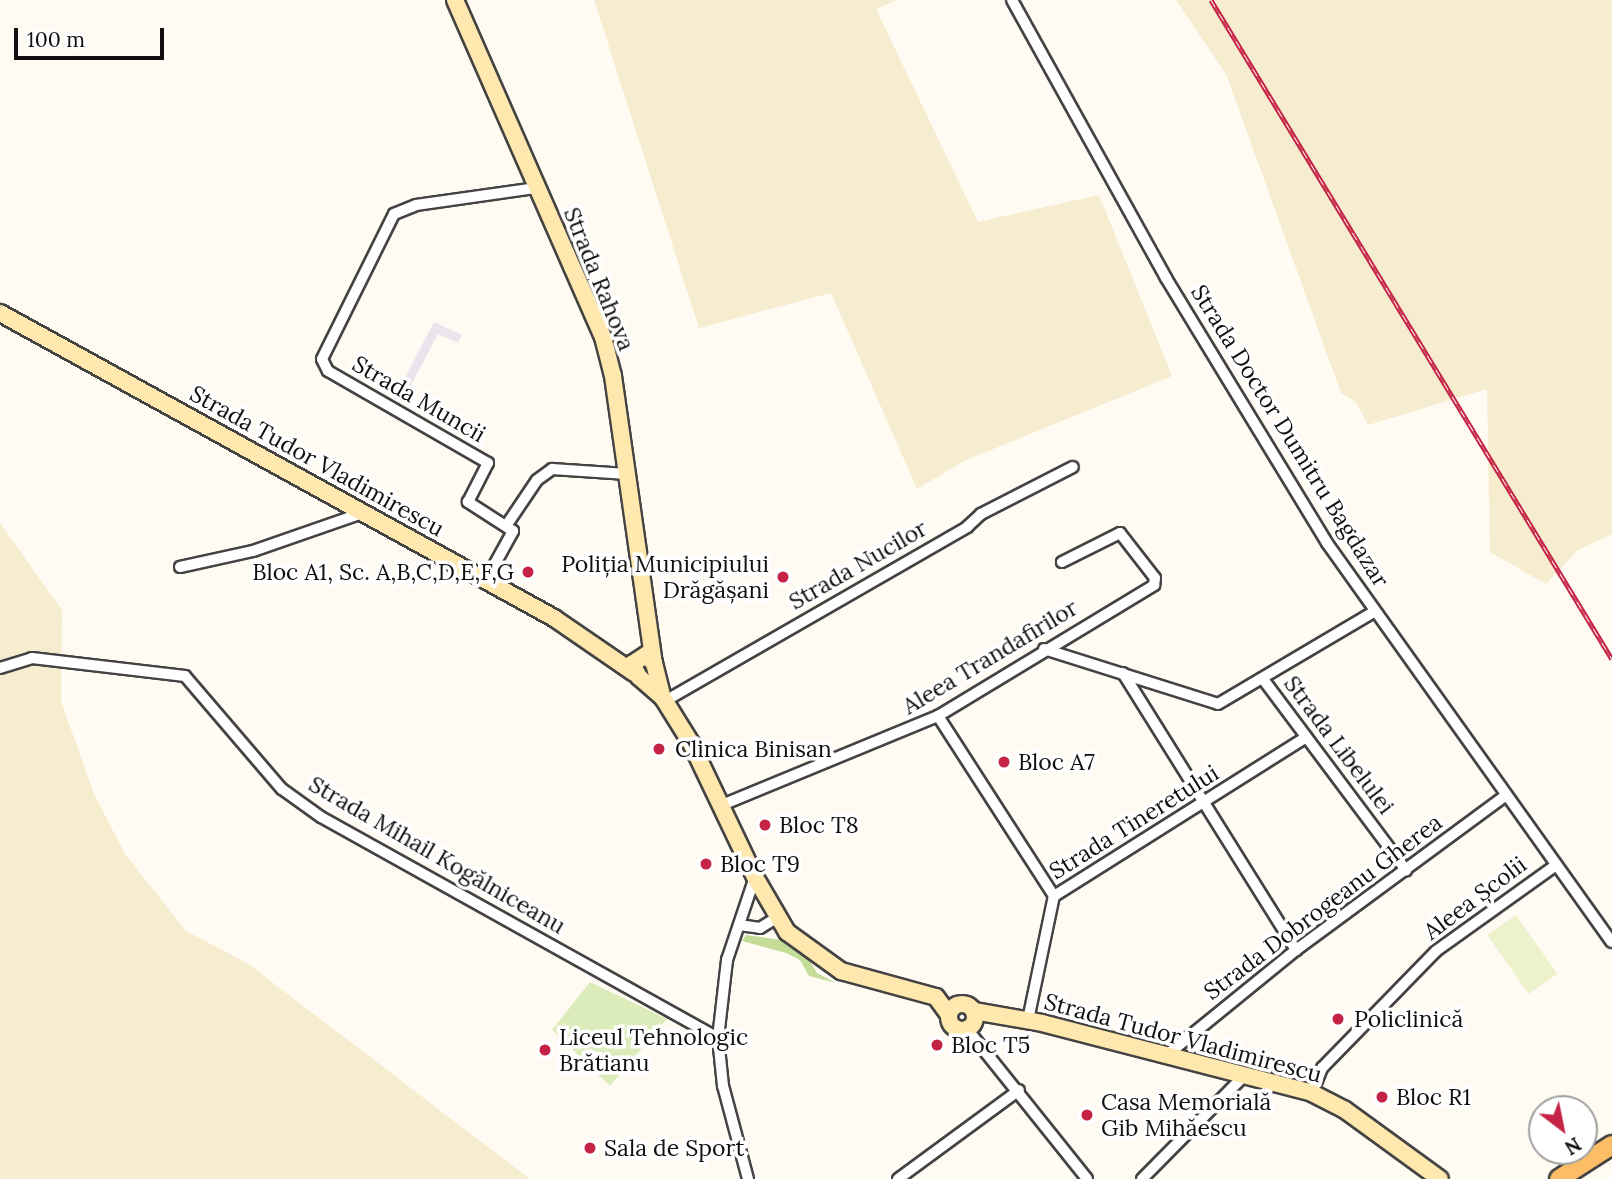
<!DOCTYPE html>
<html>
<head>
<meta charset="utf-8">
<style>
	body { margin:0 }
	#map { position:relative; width:1612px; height:1179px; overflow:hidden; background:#fffaf2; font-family:Lora,serif }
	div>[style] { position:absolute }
	.industrial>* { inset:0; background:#ebe4ee }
	.farmland>* { inset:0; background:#f6edd1 }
	.green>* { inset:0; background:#dcebba }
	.forest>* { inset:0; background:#c3dd99 }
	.pitch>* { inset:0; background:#ecf2cc; transform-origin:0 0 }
	.roads { filter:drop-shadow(2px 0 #434343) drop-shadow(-2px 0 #434343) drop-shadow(0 2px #434343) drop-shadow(0 -2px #434343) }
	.street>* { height:10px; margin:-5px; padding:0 5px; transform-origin:5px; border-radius:5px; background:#fff }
	.secondary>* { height:16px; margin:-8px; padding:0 8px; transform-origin:8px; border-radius:8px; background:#ffe8ad }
	.secondary>.ring { margin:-8px; padding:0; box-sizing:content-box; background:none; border:16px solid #ffe8ad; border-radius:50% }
	.primary>* { height:18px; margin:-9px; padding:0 9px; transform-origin:9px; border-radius:9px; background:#fcbd66 }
	.rail>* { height:5px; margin-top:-2.5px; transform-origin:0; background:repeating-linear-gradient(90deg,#fff 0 8px,#c52346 0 16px); box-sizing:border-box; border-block:2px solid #c52346 }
	.dots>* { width:19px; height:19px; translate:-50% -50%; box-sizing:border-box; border:4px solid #fff; border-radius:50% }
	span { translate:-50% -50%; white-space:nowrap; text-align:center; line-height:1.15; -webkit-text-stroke:7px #fff; paint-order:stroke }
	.street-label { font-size:23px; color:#101010 }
	.poi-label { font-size:23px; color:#101010 }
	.right { translate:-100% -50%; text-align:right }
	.left { translate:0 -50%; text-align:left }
	.north { position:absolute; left:1528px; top:1095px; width:70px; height:70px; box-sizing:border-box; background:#fff; border:2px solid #9f9f9f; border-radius:50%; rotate:148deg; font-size:19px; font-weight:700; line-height:28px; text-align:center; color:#101010 }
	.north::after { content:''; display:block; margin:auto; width:24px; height:32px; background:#c52346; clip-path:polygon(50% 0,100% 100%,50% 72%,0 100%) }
	.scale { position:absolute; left:14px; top:28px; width:150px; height:32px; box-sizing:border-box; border:4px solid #101010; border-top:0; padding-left:9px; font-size:21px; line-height:24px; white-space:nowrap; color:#101010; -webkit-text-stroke:5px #fff; paint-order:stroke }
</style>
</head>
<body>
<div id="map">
	<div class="industrial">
		<i style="clip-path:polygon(434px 322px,462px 335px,458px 343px,438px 334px,410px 387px,402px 383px)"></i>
	</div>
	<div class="farmland">
		<i style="clip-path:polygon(594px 0,897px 0,876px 9px,978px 222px,1099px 195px,1172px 376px,964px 461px,917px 489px,831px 293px,699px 328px)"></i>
		<i style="clip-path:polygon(1176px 0,1612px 0,1612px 534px,1578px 550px,1546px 584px,1490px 552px,1487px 389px,1368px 425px,1356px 402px,1341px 393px,1226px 74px)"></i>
		<i style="clip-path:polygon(0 523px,62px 610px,61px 701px,94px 794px,125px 854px,186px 931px,247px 963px,530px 1179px,0 1179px)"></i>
	</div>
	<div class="green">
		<i style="clip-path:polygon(590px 982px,667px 1019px,610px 1086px,552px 1030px)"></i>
	</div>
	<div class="forest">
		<i style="clip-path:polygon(746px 935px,781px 940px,808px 958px,817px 973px,836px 983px,809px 976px,800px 960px,786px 953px,742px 941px)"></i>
	</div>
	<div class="pitch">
		<i style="left:1516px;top:915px;width:72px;height:35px;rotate:55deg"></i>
	</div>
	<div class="roads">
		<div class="street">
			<i style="left:1012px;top:0;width:318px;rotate:61deg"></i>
			<i style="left:1166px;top:278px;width:310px;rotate:58.7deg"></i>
			<i style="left:1327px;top:543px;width:490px;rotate:54.5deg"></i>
			<i style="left:506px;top:526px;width:55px;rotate:-56deg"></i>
			<i style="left:537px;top:480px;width:19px;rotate:-36deg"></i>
			<i style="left:552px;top:469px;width:75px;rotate:3.8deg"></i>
			<i style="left:180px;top:567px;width:75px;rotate:-12.4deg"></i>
			<i style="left:253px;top:551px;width:115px;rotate:-19.2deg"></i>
			<i style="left:486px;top:580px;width:56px;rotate:-61.1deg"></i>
			<i style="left:513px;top:531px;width:54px;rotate:-147.2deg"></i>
			<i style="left:468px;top:502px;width:44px;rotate:-62.9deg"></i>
			<i style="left:488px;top:463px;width:185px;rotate:-150.1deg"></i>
			<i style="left:328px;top:371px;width:13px;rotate:-117deg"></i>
			<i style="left:322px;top:359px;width:162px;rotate:-63.6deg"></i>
			<i style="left:394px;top:214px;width:24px;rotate:-22deg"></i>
			<i style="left:416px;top:205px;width:120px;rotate:-8.1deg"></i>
			<i style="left:1044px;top:649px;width:182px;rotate:17.5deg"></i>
			<i style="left:1218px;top:704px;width:182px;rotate:-30.6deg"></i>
			<i style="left:0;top:668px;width:34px;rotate:-17deg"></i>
			<i style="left:32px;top:658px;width:154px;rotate:6.7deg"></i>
			<i style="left:185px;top:676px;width:149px;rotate:49.4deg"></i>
			<i style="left:282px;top:789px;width:48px;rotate:35.7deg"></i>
			<i style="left:321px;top:817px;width:454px;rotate:29.1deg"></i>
			<i style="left:1123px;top:673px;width:327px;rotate:58deg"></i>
			<i style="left:1263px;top:679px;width:239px;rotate:53.2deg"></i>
			<i style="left:665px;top:701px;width:349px;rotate:-29.9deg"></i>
			<i style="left:967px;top:527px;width:19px;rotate:-43deg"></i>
			<i style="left:981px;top:514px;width:103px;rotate:-27.1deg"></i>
			<i style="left:938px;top:716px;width:214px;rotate:57.2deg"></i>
			<i style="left:722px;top:805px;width:234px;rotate:-22.4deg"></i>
			<i style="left:938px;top:716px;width:253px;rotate:-31.2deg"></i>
			<i style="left:1154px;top:585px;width:7px;rotate:-82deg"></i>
			<i style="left:1155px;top:578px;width:57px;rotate:-127.9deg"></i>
			<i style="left:1120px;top:533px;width:65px;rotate:153.4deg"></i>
			<i style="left:739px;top:925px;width:21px;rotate:8deg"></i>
			<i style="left:760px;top:928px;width:19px;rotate:-32deg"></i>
			<i style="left:1028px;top:1020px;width:127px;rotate:-78.2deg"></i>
			<i style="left:1054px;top:896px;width:298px;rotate:-32.2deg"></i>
			<i style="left:967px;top:1029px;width:192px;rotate:51.3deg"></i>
			<i style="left:1168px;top:1054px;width:165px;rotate:-39.1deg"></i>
			<i style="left:1296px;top:950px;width:260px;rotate:-36.4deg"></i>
			<i style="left:1312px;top:1093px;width:27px;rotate:-68deg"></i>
			<i style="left:1322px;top:1068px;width:163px;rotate:-45.7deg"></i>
			<i style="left:1436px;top:951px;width:148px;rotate:-35.6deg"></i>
			<i style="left:748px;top:1179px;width:96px;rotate:-105deg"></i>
			<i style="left:723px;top:1086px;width:48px;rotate:-95.9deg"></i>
			<i style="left:718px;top:1038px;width:79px;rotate:-83.4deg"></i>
			<i style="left:727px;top:960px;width:88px;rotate:-71.4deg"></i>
			<i style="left:898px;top:1179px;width:150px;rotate:-36.3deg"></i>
			<i style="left:1142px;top:1179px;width:148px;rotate:-45.3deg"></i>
		</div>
		<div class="secondary">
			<i style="left:455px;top:0;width:368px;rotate:66.3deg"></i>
			<i style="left:603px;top:337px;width:40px;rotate:75.6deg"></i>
			<i style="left:613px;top:376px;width:290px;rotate:81.9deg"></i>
			<i style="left:0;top:313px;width:632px;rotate:28.83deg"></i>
			<i style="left:554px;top:618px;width:97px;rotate:34.5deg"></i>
			<i style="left:639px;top:677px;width:32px;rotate:41deg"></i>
			<i style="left:663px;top:698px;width:53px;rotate:58.1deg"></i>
			<i style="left:691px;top:743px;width:148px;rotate:64.5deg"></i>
			<i style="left:755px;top:877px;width:64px;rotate:59.8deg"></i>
			<i style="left:787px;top:932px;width:67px;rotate:35.8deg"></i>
			<i style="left:841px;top:971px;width:98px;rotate:15.3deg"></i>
			<i style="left:936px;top:997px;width:22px;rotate:54deg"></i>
			<i style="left:639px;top:677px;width:15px;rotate:-118deg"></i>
			<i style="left:632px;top:664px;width:17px;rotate:-33deg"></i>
			<i style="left:646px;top:655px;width:11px;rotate:45deg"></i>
			<i style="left:654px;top:663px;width:36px;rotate:76deg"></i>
			<i class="ring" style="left:949px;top:1004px;width:10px;height:10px"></i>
			<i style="left:974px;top:1011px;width:69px;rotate:10deg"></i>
			<i style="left:1042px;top:1023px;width:279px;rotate:14.5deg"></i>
			<i style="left:1312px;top:1093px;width:37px;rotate:27deg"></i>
			<i style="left:1345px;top:1110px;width:117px;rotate:36deg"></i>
		</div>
		<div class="primary">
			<i style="left:1559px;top:1179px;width:63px;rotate:-32.7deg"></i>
		</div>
	</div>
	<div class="rail">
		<i style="left:1211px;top:0;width:771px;rotate:58.68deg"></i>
	</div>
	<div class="dots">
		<i style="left:528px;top:572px;background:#c52346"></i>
		<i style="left:783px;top:577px;background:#c52346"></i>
		<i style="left:659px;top:749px;background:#c52346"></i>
		<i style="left:1004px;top:762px;background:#c52346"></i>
		<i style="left:765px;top:825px;background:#c52346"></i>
		<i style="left:706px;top:864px;background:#c52346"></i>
		<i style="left:1338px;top:1019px;background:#c52346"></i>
		<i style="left:937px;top:1045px;background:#c52346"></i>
		<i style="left:545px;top:1050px;background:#c52346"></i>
		<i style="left:1382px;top:1097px;background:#c52346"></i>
		<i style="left:1087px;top:1115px;background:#c52346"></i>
		<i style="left:590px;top:1148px;background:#c52346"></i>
	</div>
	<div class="street-label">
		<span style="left:599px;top:279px;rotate:68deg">Strada Rahova</span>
		<span style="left:419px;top:399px;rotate:30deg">Strada Muncii</span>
		<span style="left:1290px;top:436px;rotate:58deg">Strada Doctor Dumitru Bagdazar</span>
		<span style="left:317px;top:461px;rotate:29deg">Strada Tudor Vladimirescu</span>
		<span style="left:858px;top:565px;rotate:-30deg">Strada Nucilor</span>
		<span style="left:990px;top:657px;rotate:-31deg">Aleea Trandafirilor</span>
		<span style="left:1339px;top:745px;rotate:53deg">Strada Libelulei</span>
		<span style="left:1134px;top:822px;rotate:-32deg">Strada Tineretului</span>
		<span style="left:437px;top:855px;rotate:30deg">Strada Mihail Kogălniceanu</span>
		<span style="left:1475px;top:898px;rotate:-37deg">Aleea Școlii</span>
		<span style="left:1323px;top:907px;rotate:-37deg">Strada Dobrogeanu Gherea</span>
		<span style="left:1183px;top:1038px;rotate:15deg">Strada Tudor Vladimirescu</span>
	</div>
	<div class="poi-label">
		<span class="right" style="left:769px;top:577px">Poliția Municipiului<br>Drăgășani</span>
		<span class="right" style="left:514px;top:572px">Bloc A1, Sc. A,B,C,D,E,F,G</span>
		<span class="left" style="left:675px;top:749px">Clinica Binisan</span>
		<span class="left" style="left:1018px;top:762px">Bloc A7</span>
		<span class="left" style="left:779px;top:825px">Bloc T8</span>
		<span class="left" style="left:720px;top:864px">Bloc T9</span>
		<span class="left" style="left:1354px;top:1019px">Policlinică</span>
		<span class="left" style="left:559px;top:1050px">Liceul Tehnologic<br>Brătianu</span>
		<span class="left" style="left:951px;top:1045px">Bloc T5</span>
		<span class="left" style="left:1396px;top:1097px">Bloc R1</span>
		<span class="left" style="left:1101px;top:1115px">Casa Memorială<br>Gib Mihăescu</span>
		<span class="left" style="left:604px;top:1148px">Sala de Sport</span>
	</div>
	<div class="north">N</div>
	<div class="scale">100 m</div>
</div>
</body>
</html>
